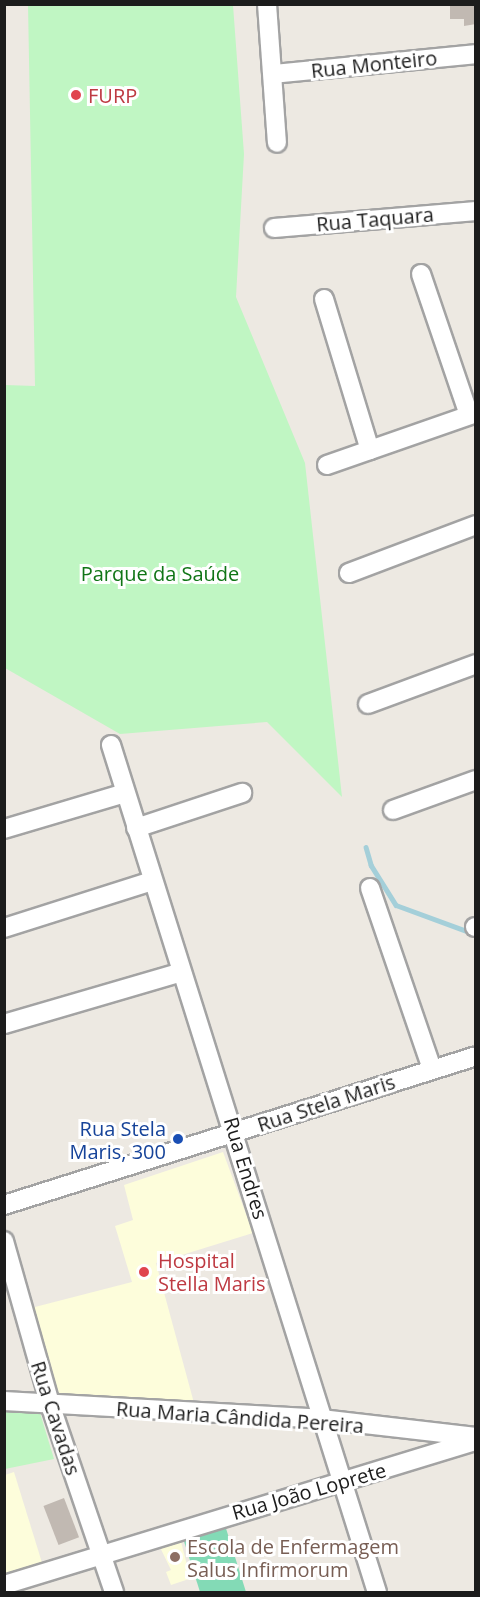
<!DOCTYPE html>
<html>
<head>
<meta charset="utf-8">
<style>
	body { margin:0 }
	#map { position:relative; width:480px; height:1597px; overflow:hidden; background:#ede9e2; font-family:"Open Sans",sans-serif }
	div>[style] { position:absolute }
	.education>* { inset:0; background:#fdfddb }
	.park>* { inset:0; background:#c0f6c3 }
	.pitch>* { inset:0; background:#83dab6 }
	.stream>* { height:4.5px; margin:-2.25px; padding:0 2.25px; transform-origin:2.25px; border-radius:2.25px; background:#a4cfd9 }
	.building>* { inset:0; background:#c1b9b2; transform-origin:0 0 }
	.roads { filter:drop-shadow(2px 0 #a3a3a3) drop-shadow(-2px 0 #a3a3a3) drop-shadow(0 2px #a3a3a3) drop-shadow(0 -2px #a3a3a3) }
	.minor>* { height:18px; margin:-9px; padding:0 9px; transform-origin:9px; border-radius:9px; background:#fff }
	.dots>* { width:16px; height:16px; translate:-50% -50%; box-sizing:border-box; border:3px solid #fff; border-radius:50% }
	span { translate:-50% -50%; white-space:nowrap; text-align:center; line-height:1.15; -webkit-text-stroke:6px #fff; paint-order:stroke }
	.street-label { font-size:20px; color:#1c1c1c }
	.health-label { font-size:20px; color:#be3a42 }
	.left { translate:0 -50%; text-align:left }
	.park-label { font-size:20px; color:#107516 }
	.transit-label { font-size:20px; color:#164399 }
	.right { translate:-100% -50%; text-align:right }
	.education-label { font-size:20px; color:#785e54 }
	.frame { position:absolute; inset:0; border:6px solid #1c1c1c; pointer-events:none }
</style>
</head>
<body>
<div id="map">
	<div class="education">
		<i style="clip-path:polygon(223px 1152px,253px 1233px,156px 1263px,194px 1403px,54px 1401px,31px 1308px,132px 1282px,115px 1226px,133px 1220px,124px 1185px)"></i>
		<i style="clip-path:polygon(14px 1472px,43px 1566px,5px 1579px,5px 1475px)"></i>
		<i style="clip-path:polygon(179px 1534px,187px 1565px,191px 1564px,195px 1577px,171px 1585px,166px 1572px,171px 1570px,157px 1541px)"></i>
	</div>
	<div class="park">
		<i style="clip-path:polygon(28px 5px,233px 5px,244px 154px,236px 297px,305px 463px,342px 797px,267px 722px,120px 734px,5px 668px,5px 385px,35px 386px)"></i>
		<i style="clip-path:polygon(5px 1411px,40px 1413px,54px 1459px,5px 1469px)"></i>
	</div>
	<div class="pitch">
		<i style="clip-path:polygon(224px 1522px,246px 1592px,200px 1592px,182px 1535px)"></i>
	</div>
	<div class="stream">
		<i style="left:366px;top:847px;width:19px;rotate:74deg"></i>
		<i style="left:371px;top:865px;width:47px;rotate:58deg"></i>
		<i style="left:396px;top:905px;width:81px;rotate:20.2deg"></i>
	</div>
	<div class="building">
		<i style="clip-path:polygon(450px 4px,476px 4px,476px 24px,464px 26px,464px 19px,450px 19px)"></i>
		<i style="left:64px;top:1498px;width:42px;height:22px;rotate:69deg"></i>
	</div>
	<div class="roads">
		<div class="minor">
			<i style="left:267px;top:4px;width:139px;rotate:85.9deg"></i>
			<i style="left:273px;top:74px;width:204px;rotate:-5.6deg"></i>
			<i style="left:274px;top:228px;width:203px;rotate:-4.8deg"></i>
			<i style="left:421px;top:274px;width:149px;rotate:71.2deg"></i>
			<i style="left:324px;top:299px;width:158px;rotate:73.1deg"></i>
			<i style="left:327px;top:465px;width:158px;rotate:-19.2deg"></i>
			<i style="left:349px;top:573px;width:136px;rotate:-20.7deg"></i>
			<i style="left:368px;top:704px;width:115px;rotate:-20.3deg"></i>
			<i style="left:111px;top:745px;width:888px;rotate:72.57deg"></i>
			<i style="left:393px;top:810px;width:88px;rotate:-19.9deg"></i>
			<i style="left:136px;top:828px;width:112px;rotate:-18.3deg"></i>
			<i style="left:4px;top:829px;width:126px;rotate:-16.6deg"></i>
			<i style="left:370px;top:888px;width:191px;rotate:71.1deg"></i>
			<i style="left:475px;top:927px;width:1px"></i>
			<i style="left:4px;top:928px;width:155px;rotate:-17.6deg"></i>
			<i style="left:4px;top:1024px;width:185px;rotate:-16.3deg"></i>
			<i style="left:4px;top:1205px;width:495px;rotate:-17.5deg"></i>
			<i style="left:4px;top:1241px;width:169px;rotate:74.2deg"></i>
			<i style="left:50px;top:1404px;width:199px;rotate:71.2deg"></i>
			<i style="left:4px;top:1401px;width:318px;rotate:3.2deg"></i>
			<i style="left:321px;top:1419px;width:156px;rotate:6.6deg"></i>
			<i style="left:4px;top:1585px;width:493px;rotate:-17deg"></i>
		</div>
	</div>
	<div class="dots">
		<i style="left:76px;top:95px;background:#e0444e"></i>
		<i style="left:178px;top:1139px;background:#1a4fb4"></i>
		<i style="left:144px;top:1272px;background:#e0444e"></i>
		<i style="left:175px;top:1557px;background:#8d6e63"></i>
	</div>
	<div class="street-label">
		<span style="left:374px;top:64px;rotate:-6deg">Rua Monteiro</span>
		<span style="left:375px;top:219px;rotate:-5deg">Rua Taquara</span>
		<span style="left:326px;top:1103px;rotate:-18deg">Rua Stela Maris</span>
		<span style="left:246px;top:1168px;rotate:73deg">Rua Endres</span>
		<span style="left:240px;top:1417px;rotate:4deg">Rua Maria Cândida Pereira</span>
		<span style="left:56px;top:1418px;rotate:72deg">Rua Cavadas</span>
		<span style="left:309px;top:1491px;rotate:-16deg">Rua João Loprete</span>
	</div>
	<div class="health-label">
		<span class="left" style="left:88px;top:95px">FURP</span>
		<span class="left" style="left:158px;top:1272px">Hospital<br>Stella Maris</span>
	</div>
	<div class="park-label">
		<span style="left:160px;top:573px">Parque da Saúde</span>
	</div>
	<div class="transit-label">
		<span class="right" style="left:166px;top:1140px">Rua Stela<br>Maris, 300</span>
	</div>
	<div class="education-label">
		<span class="left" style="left:187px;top:1558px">Escola de Enfermagem<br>Salus Infirmorum</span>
	</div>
	<div class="frame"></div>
</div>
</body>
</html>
